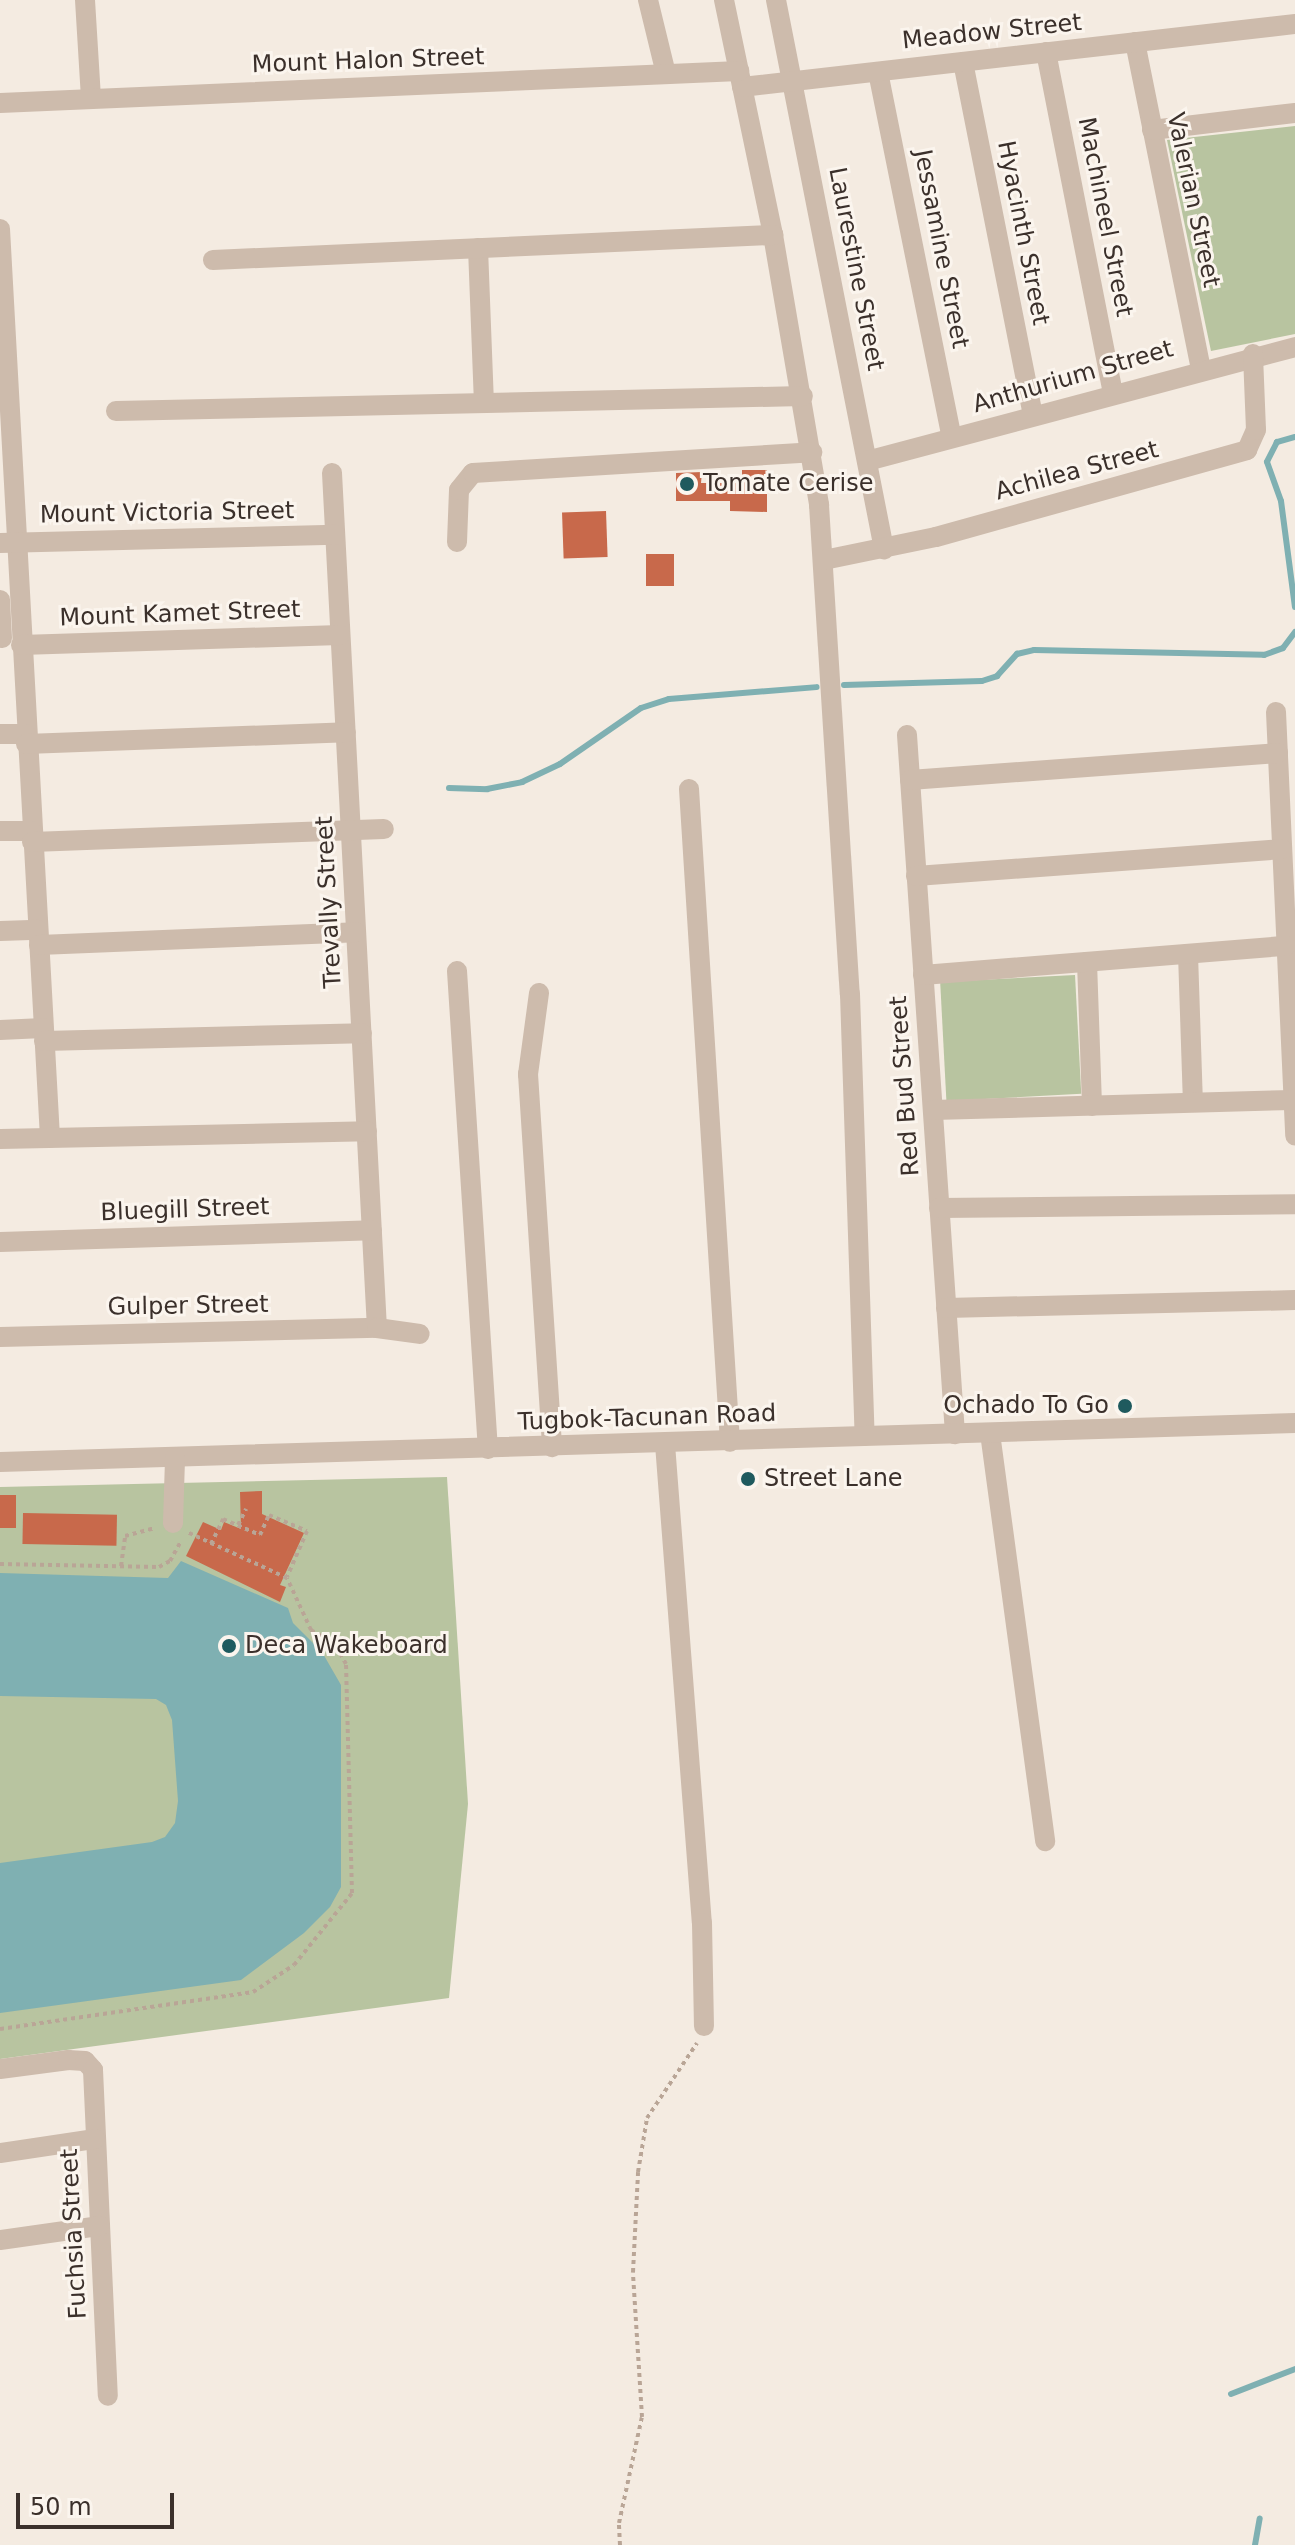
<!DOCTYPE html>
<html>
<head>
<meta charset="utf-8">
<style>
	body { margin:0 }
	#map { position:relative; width:1295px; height:2545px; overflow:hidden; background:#f4ebe1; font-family:"DejaVu Sans",sans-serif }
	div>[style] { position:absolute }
	.green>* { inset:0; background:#b8c4a0; transform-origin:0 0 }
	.water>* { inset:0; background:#7fb0b2 }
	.stream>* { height:6px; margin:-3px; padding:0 3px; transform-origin:3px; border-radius:3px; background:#7fb0b2 }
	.building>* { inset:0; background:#c8694b; transform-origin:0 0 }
	.path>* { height:4px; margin-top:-2px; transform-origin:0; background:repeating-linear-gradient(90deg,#b9a596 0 4px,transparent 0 8px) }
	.minor>* { height:20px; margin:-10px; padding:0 10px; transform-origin:10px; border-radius:10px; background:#cdbbac }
	.dots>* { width:22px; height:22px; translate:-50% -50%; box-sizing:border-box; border:4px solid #fbf5ee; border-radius:50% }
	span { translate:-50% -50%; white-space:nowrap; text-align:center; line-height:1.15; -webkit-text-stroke:6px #fbf5ee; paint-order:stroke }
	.street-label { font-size:24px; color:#3b302b }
	.poi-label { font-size:24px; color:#3b302b }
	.left { translate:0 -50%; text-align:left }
	.right { translate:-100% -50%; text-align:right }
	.scale { position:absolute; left:16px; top:2493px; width:158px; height:36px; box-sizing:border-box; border:4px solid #3b302b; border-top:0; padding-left:10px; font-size:24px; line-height:28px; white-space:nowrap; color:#3b302b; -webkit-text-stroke:6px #fbf5ee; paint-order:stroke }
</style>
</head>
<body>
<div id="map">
	<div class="green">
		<i style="clip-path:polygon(1295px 126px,1295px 334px,1211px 351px,1167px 140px)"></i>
		<i style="left:1075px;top:975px;width:119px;height:135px;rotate:87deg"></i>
		<i style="clip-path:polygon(447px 1477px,468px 1804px,449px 1998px,0 2059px,0 1487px)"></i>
	</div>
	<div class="water">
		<i style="clip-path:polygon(181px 1561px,288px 1608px,293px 1623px,322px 1652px,341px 1685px,341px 1887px,330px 1907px,304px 1933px,241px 1980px,0 2013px,0 1863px,152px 1842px,165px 1837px,175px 1823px,178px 1801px,172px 1720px,166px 1705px,156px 1699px,0 1696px,0 1573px,168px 1578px)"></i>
	</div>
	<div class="stream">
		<i style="left:1295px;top:437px;width:19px;rotate:164deg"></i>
		<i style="left:1277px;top:442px;width:22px;rotate:117deg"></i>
		<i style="left:1267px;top:462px;width:41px;rotate:70.3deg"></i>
		<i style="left:1281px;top:501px;width:107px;rotate:82.5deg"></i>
		<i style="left:844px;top:685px;width:138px;rotate:-1.7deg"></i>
		<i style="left:982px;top:681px;width:16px;rotate:-18deg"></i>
		<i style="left:997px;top:676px;width:30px;rotate:-48deg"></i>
		<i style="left:1017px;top:654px;width:17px;rotate:-13deg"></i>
		<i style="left:1034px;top:650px;width:230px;rotate:1.2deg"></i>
		<i style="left:1264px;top:655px;width:20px;rotate:-20deg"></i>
		<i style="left:1283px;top:648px;width:20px;rotate:-53deg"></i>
		<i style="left:449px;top:788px;width:38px;rotate:2deg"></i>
		<i style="left:487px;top:789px;width:36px;rotate:-11deg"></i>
		<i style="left:522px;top:782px;width:42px;rotate:-25.3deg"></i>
		<i style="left:560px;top:764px;width:98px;rotate:-34.7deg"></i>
		<i style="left:641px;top:708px;width:29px;rotate:-18deg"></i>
		<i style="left:669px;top:699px;width:148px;rotate:-4.6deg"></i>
		<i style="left:1231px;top:2394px;width:69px;rotate:-21.3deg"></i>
		<i style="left:1255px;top:2545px;width:27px;rotate:-80deg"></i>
	</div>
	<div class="building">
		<i style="clip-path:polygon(742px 470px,767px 470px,767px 512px,730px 511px,730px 501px,676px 501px,676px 473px,702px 472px,701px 483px,742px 483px)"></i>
		<i style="left:606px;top:511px;width:46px;height:44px;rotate:88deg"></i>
		<i style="left:646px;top:554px;width:28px;height:32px"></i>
		<i style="clip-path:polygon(262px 1491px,262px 1514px,304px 1533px,280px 1585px,286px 1587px,280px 1602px,186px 1556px,203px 1522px,221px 1530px,224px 1522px,241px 1529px,240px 1492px)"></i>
		<i style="left:0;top:1495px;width:16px;height:33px"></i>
		<i style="left:23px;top:1513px;width:94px;height:31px;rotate:1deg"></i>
	</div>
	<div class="path">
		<i style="left:238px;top:1525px;width:18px;rotate:-63deg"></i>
		<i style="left:211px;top:1544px;width:28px;rotate:-64deg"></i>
		<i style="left:223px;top:1519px;width:40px;rotate:23.4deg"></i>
		<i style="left:260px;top:1535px;width:22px;rotate:-66deg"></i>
		<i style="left:269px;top:1515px;width:41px;rotate:22.8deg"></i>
		<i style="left:307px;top:1531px;width:50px;rotate:113.5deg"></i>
		<i style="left:0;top:1564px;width:159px;rotate:1.1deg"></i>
		<i style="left:159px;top:1567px;width:13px;rotate:-29deg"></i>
		<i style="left:170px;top:1561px;width:23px;rotate:-61deg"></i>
		<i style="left:121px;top:1566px;width:30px;rotate:-82deg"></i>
		<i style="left:125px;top:1536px;width:30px;rotate:-15deg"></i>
		<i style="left:0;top:2029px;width:256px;rotate:-8.3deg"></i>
		<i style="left:253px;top:1992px;width:49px;rotate:-33.4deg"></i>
		<i style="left:294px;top:1965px;width:92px;rotate:-51.1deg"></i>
		<i style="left:352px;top:1893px;width:229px;rotate:-91.5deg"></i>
		<i style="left:346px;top:1664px;width:23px;rotate:-119deg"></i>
		<i style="left:335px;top:1644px;width:28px;rotate:-150deg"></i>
		<i style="left:311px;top:1630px;width:57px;rotate:-114.8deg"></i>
		<i style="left:287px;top:1578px;width:110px;rotate:-155.3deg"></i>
		<i style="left:620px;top:2545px;width:22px;rotate:-93deg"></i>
		<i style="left:619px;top:2523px;width:108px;rotate:-77.8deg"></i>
		<i style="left:642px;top:2417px;width:145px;rotate:-93.6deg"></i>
		<i style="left:633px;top:2272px;width:100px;rotate:-87.1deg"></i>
		<i style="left:638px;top:2172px;width:55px;rotate:-80.5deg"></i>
		<i style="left:647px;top:2118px;width:90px;rotate:-56.3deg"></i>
	</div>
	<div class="minor">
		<i style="left:85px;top:0;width:99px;rotate:86.5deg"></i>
		<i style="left:648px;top:0;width:76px;rotate:76.3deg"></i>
		<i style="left:724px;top:0;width:240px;rotate:78.2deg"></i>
		<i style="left:773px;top:235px;width:274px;rotate:80.3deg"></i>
		<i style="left:819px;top:505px;width:490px;rotate:86.4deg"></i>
		<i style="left:850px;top:994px;width:442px;rotate:88.1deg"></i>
		<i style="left:776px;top:0;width:560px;rotate:78.87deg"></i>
		<i style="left:1135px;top:42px;width:333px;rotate:78.6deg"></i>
		<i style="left:1046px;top:52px;width:347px;rotate:78.9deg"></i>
		<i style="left:963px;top:62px;width:360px;rotate:78.8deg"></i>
		<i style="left:878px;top:72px;width:373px;rotate:78.6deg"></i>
		<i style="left:742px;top:87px;width:557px;rotate:-6.5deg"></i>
		<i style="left:0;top:103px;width:740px;rotate:-2.48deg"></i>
		<i style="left:1152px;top:130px;width:144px;rotate:-6.8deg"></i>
		<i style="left:0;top:229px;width:910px;rotate:86.85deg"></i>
		<i style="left:478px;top:248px;width:155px;rotate:87.8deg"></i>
		<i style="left:213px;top:260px;width:561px;rotate:-2.56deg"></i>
		<i style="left:116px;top:411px;width:687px;rotate:-1.25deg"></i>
		<i style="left:867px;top:461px;width:443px;rotate:-14.9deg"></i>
		<i style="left:332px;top:473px;width:856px;rotate:86.99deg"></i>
		<i style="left:457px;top:542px;width:52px;rotate:-87.8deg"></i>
		<i style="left:459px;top:490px;width:22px;rotate:-51deg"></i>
		<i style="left:473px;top:473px;width:340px;rotate:-3.5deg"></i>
		<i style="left:0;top:543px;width:335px;rotate:-1.4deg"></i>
		<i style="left:824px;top:560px;width:114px;rotate:-11.6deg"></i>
		<i style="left:936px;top:537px;width:323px;rotate:-15.6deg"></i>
		<i style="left:1247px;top:450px;width:22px;rotate:-66deg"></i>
		<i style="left:1256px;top:430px;width:76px;rotate:-92.3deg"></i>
		<i style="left:0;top:600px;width:38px;rotate:87deg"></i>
		<i style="left:21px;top:645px;width:319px;rotate:-1.8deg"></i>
		<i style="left:1276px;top:712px;width:424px;rotate:87.4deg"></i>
		<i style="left:0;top:734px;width:26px"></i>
		<i style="left:907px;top:735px;width:701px;rotate:86.07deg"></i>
		<i style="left:26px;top:744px;width:320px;rotate:-2.1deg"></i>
		<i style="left:910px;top:780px;width:369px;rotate:-4.2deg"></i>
		<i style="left:689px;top:789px;width:654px;rotate:86.41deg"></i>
		<i style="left:0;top:831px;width:32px"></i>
		<i style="left:32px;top:842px;width:352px;rotate:-2.1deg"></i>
		<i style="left:916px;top:876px;width:367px;rotate:-4.2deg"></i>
		<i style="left:0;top:931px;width:38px;rotate:-2deg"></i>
		<i style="left:39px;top:945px;width:317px;rotate:-2.3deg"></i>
		<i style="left:1188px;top:954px;width:148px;rotate:88.1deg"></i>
		<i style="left:1087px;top:962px;width:144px;rotate:88deg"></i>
		<i style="left:457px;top:971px;width:479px;rotate:86.3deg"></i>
		<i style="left:923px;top:975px;width:364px;rotate:-4.6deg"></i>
		<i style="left:539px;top:993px;width:82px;rotate:97.7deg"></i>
		<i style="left:528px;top:1074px;width:374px;rotate:86.3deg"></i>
		<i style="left:0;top:1030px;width:43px;rotate:-2.7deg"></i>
		<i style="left:44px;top:1041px;width:318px;rotate:-1.4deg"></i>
		<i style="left:933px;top:1110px;width:360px;rotate:-1.6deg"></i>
		<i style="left:0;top:1139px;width:367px;rotate:-1.2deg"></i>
		<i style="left:939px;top:1208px;width:356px;rotate:-0.6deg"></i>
		<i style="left:0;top:1242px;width:372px;rotate:-1.8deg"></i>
		<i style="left:946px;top:1308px;width:349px;rotate:-1.3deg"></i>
		<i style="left:0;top:1337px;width:377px;rotate:-1.4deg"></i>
		<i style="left:377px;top:1328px;width:43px;rotate:7.9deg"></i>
		<i style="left:990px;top:1433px;width:412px;rotate:82.3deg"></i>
		<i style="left:665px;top:1444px;width:480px;rotate:85.6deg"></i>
		<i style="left:702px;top:1923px;width:103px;rotate:88.9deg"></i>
		<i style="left:0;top:1462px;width:1296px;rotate:-1.72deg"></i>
		<i style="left:173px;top:1523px;width:65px;rotate:-88.2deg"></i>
		<i style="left:0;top:2069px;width:69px;rotate:-7.5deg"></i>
		<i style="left:68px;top:2060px;width:17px;rotate:3deg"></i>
		<i style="left:85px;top:2061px;width:12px;rotate:48deg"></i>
		<i style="left:93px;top:2070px;width:326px;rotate:87.4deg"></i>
		<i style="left:0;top:2153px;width:96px;rotate:-8.4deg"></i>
		<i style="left:0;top:2240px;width:101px;rotate:-8deg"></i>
	</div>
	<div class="dots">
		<i style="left:687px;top:484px;background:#1f5a5e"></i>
		<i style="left:1125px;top:1406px;background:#1f5a5e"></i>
		<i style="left:748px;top:1479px;background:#1f5a5e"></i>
		<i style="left:229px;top:1646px;background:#1f5a5e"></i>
	</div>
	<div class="street-label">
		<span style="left:992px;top:32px;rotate:-6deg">Meadow Street</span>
		<span style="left:368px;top:61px;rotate:-2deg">Mount Halon Street</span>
		<span style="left:1193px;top:200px;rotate:78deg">Valerian Street</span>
		<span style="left:1105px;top:217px;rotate:79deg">Machineel Street</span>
		<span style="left:1023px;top:233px;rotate:79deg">Hyacinth Street</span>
		<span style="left:941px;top:249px;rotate:79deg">Jessamine Street</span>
		<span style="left:856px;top:269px;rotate:79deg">Laurestine Street</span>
		<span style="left:1073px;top:377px;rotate:-16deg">Anthurium Street</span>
		<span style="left:1077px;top:471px;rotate:-15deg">Achilea Street</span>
		<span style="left:167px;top:513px;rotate:-1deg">Mount Victoria Street</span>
		<span style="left:180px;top:614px;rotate:-2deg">Mount Kamet Street</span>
		<span style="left:329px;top:902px;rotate:-93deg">Trevally Street</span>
		<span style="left:905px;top:1086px;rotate:-94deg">Red Bud Street</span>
		<span style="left:185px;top:1210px;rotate:-2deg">Bluegill Street</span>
		<span style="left:188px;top:1306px;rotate:-1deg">Gulper Street</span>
		<span style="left:647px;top:1418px;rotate:-2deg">Tugbok-Tacunan Road</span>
		<span style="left:74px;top:2234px;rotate:-93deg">Fuchsia Street</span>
	</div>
	<div class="poi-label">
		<span class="left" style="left:703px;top:484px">Tomate Cerise</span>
		<span class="right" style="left:1109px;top:1406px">Ochado To Go</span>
		<span class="left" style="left:764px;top:1479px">Street Lane</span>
		<span class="left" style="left:245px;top:1646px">Deca Wakeboard</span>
	</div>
	<div class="scale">50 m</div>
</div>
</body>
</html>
